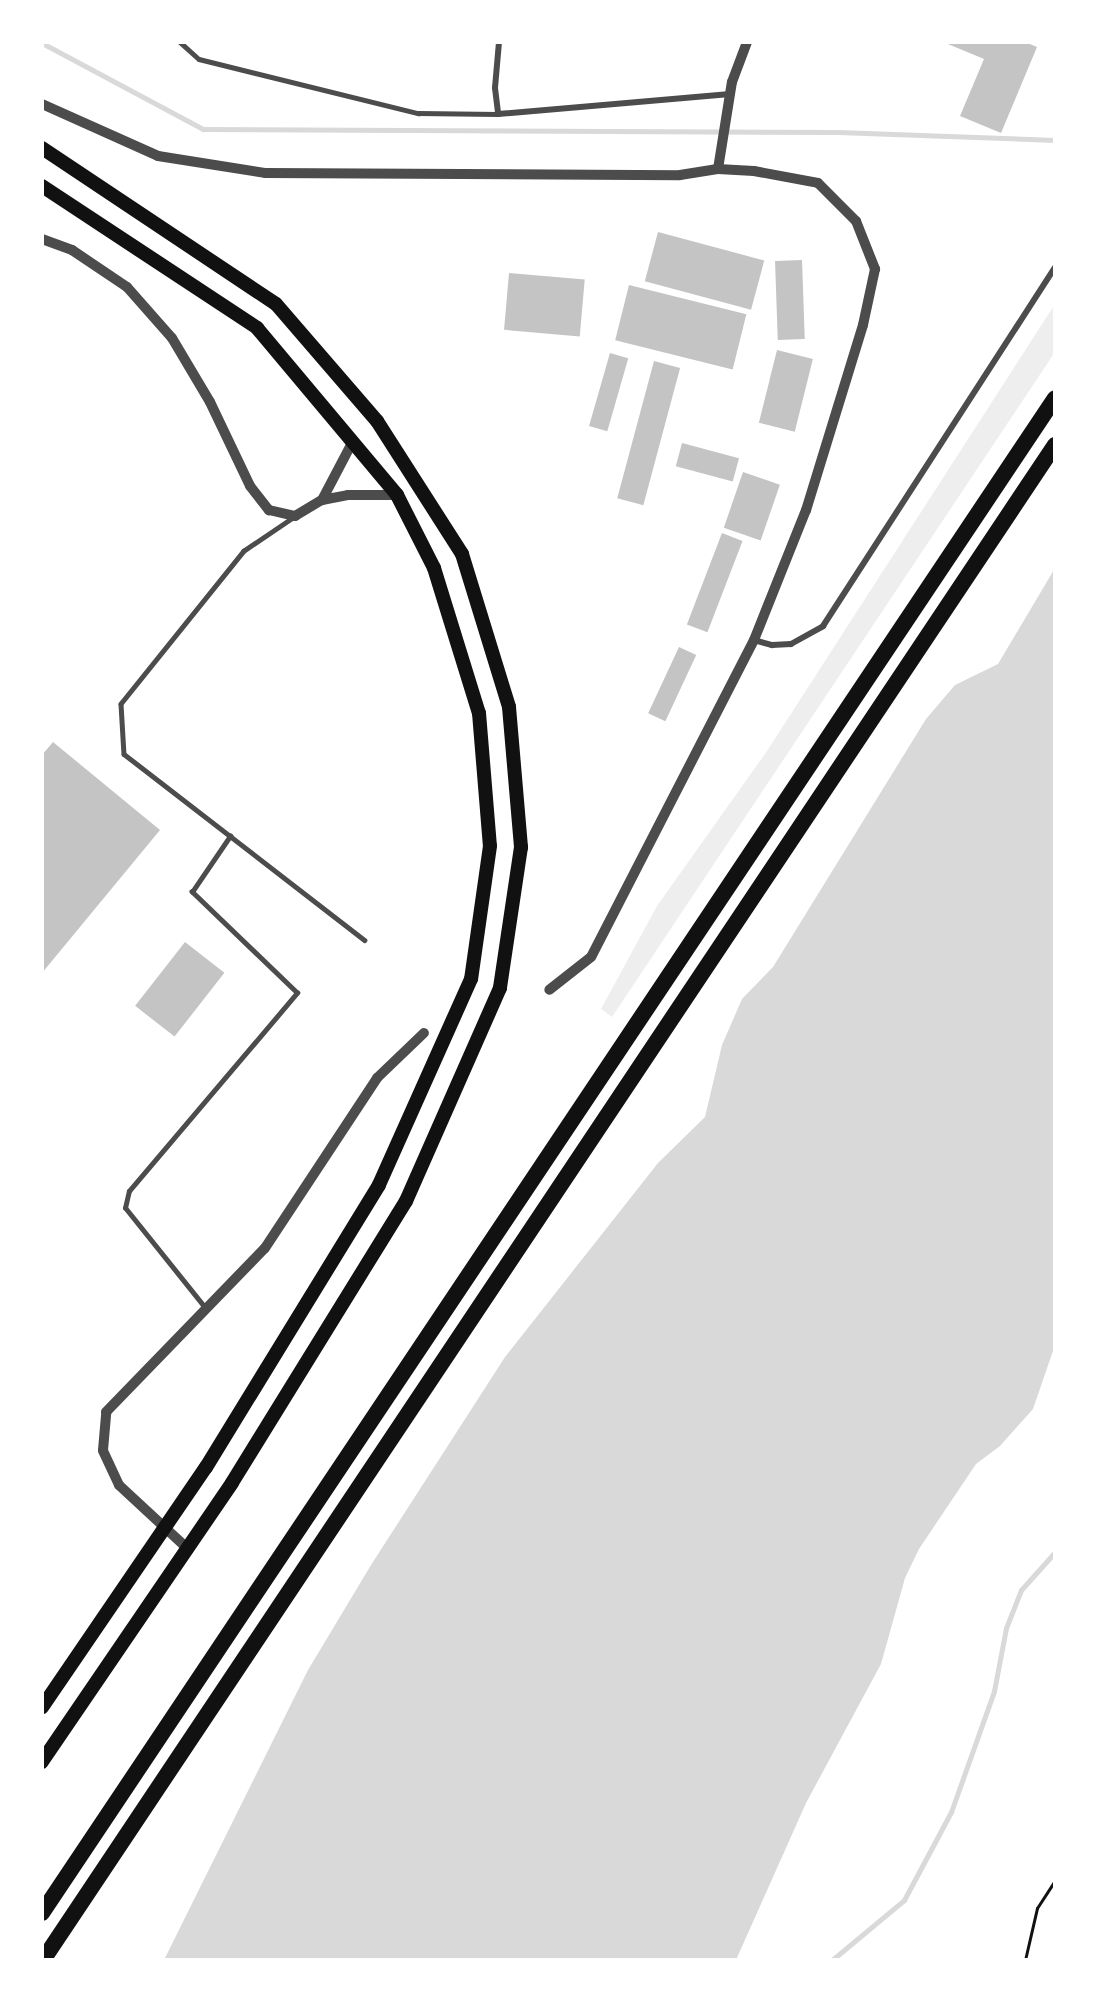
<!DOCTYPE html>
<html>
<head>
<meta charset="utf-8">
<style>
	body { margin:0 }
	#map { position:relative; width:1097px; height:2002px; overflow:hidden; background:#fff; font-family:Commissioner,sans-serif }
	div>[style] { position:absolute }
	.green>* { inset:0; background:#eee }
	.water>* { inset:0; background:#d9d9d9 }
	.stream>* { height:5px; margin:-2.5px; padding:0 2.5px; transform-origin:2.5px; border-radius:2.5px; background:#d9d9d9 }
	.building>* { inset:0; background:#c4c4c4; transform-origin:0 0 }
	.path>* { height:3px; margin:-1.5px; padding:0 1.5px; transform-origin:1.5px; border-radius:1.5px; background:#111 }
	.service>* { height:4.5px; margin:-2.25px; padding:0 2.25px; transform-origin:2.25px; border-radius:2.25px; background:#4c4c4c }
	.minor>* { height:6px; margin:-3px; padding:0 3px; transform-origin:3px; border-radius:3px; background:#4c4c4c }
	.tertiary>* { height:10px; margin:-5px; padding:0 5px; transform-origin:5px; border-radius:5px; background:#4c4c4c }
	.primary>* { height:14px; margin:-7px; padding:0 7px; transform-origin:7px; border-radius:7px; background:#111 }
	.motorway>* { height:16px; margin:-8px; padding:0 8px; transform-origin:8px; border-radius:8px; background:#111 }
	span { translate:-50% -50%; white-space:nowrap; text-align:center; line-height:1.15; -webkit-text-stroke:6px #fff; paint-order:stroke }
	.frame { position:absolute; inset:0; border:44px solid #fff; pointer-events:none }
</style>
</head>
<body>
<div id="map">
	<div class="green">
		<i style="clip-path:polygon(1055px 304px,1055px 352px,612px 1017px,601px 1009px,657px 906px,767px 751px)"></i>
	</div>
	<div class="water">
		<i style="clip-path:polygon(1055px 568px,1055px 1345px,1033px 1409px,1000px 1446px,976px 1464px,919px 1549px,905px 1578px,881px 1664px,806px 1803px,736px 1960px,164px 1960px,308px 1670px,371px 1565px,505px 1357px,658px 1163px,705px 1117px,722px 1045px,742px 999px,773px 967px,926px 719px,955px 685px,998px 664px)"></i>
	</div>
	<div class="stream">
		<i style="left:42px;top:43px;width:183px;rotate:28.1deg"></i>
		<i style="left:203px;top:129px;width:635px;rotate:0.27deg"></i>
		<i style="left:838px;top:132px;width:217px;rotate:2.1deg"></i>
		<i style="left:832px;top:1960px;width:94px;rotate:-39.8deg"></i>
		<i style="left:904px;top:1900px;width:100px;rotate:-61.9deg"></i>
		<i style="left:951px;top:1812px;width:128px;rotate:-70.4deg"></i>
		<i style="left:994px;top:1691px;width:64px;rotate:-79.2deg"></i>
		<i style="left:1006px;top:1628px;width:41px;rotate:-68.5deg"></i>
		<i style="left:1021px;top:1590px;width:51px;rotate:-48.2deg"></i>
	</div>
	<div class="building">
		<i style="clip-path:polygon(943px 42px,1025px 42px,1037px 47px,1001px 133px,960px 116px,984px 59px)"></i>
		<i style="left:658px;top:232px;width:110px;height:51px;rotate:15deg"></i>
		<i style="left:802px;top:260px;width:79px;height:27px;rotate:88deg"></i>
		<i style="left:509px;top:273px;width:76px;height:57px;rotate:5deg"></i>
		<i style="left:629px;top:285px;width:121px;height:57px;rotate:14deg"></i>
		<i style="left:777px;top:350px;width:37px;height:75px;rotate:14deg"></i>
		<i style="left:610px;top:353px;width:19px;height:76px;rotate:16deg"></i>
		<i style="left:654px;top:361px;width:27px;height:142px;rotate:15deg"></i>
		<i style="left:682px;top:443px;width:59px;height:24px;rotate:15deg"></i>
		<i style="left:743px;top:472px;width:39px;height:59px;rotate:19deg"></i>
		<i style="left:722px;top:533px;width:22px;height:98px;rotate:21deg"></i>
		<i style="left:679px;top:647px;width:19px;height:73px;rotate:25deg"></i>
		<i style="clip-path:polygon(53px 742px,160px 830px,42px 973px,42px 755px)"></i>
		<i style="left:185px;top:942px;width:50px;height:81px;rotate:38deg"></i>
	</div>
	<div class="path">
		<i style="left:1025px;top:1960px;width:53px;rotate:-77deg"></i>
		<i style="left:1037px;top:1908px;width:33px;rotate:-57deg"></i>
	</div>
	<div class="service">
		<i style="left:180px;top:42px;width:25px;rotate:42deg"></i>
		<i style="left:199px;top:59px;width:226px;rotate:13.9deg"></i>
		<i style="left:418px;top:113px;width:80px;rotate:0.7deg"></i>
		<i style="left:293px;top:518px;width:59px;rotate:146deg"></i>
		<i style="left:244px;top:551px;width:196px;rotate:128.8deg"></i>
		<i style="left:121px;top:704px;width:50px;rotate:86.6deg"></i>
		<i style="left:124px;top:754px;width:304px;rotate:37.7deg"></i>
		<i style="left:206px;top:1309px;width:129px;rotate:-128.7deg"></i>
		<i style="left:125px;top:1208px;width:17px;rotate:-77deg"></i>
		<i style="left:129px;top:1191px;width:260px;rotate:-49.7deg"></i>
		<i style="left:297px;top:993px;width:146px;rotate:-136.1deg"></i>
		<i style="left:192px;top:892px;width:68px;rotate:-55.8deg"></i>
	</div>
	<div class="minor">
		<i style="left:499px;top:42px;width:46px;rotate:95deg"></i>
		<i style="left:495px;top:88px;width:26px;rotate:83deg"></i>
		<i style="left:498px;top:114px;width:233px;rotate:-4.9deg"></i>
		<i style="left:754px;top:640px;width:19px;rotate:16deg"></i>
		<i style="left:772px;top:645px;width:19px;rotate:-3deg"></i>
		<i style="left:791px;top:644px;width:37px;rotate:-29deg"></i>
		<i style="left:823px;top:626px;width:427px;rotate:-57.1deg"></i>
	</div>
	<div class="tertiary">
		<i style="left:42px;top:104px;width:127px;rotate:24.1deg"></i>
		<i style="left:158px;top:156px;width:108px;rotate:9deg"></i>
		<i style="left:265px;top:173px;width:415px;rotate:0.3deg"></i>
		<i style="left:680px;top:175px;width:38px;rotate:-9deg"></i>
		<i style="left:718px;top:169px;width:36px;rotate:3deg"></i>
		<i style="left:754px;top:171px;width:65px;rotate:10.6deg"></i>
		<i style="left:818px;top:183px;width:54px;rotate:45deg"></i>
		<i style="left:856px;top:221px;width:52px;rotate:68.4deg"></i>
		<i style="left:875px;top:269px;width:57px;rotate:102.1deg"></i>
		<i style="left:863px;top:325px;width:194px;rotate:107.1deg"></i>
		<i style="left:806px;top:510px;width:140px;rotate:111.8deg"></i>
		<i style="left:754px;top:640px;width:356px;rotate:117.2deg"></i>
		<i style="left:591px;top:957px;width:53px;rotate:141.8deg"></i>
		<i style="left:718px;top:169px;width:88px;rotate:-80.9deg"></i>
		<i style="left:732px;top:82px;width:43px;rotate:-69.4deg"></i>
		<i style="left:42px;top:239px;width:32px;rotate:20deg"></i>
		<i style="left:72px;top:250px;width:66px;rotate:33.9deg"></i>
		<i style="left:127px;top:287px;width:68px;rotate:48.6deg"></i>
		<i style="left:172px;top:338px;width:74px;rotate:59.3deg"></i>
		<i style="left:210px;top:402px;width:93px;rotate:64.5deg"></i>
		<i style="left:250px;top:486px;width:31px;rotate:52deg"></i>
		<i style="left:269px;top:510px;width:27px;rotate:13deg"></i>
		<i style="left:295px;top:516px;width:31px;rotate:-31deg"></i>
		<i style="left:353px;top:441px;width:67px;rotate:117.7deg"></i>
		<i style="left:322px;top:500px;width:26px;rotate:-11deg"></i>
		<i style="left:348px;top:495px;width:49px"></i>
		<i style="left:188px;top:1549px;width:94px;rotate:-137.2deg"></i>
		<i style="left:119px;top:1485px;width:38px;rotate:-115deg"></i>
		<i style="left:103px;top:1450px;width:38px;rotate:-85deg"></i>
		<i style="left:106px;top:1412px;width:228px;rotate:-45.9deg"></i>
		<i style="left:265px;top:1248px;width:204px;rotate:-56.6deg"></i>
		<i style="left:377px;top:1078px;width:65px;rotate:-43.8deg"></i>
	</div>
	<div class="primary">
		<i style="left:42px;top:148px;width:281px;rotate:33.7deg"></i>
		<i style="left:276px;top:304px;width:155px;rotate:49.2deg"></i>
		<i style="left:377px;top:421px;width:158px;rotate:57.4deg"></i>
		<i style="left:462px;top:554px;width:160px;rotate:72.9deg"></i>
		<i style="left:509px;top:707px;width:141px;rotate:85.1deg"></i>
		<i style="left:521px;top:847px;width:143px;rotate:98.5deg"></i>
		<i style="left:500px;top:988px;width:233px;rotate:113.8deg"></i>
		<i style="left:406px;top:1201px;width:331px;rotate:121.7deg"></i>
		<i style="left:232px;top:1483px;width:338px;rotate:124.3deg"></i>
		<i style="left:42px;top:186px;width:258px;rotate:33.4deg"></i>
		<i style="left:257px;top:328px;width:218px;rotate:50deg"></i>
		<i style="left:397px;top:495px;width:82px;rotate:63.1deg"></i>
		<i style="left:434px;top:568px;width:152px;rotate:72.8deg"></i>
		<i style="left:479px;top:713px;width:133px;rotate:85.3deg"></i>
		<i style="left:490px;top:846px;width:134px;rotate:98.1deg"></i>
		<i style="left:471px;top:979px;width:226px;rotate:114.1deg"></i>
		<i style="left:379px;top:1185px;width:331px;rotate:121.5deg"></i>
		<i style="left:206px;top:1467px;width:291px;rotate:124.3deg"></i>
	</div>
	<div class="motorway">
		<i style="left:42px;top:1913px;width:1822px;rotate:-56.23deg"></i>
		<i style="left:43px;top:1960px;width:1822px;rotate:-56.26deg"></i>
	</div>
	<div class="frame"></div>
</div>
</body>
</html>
